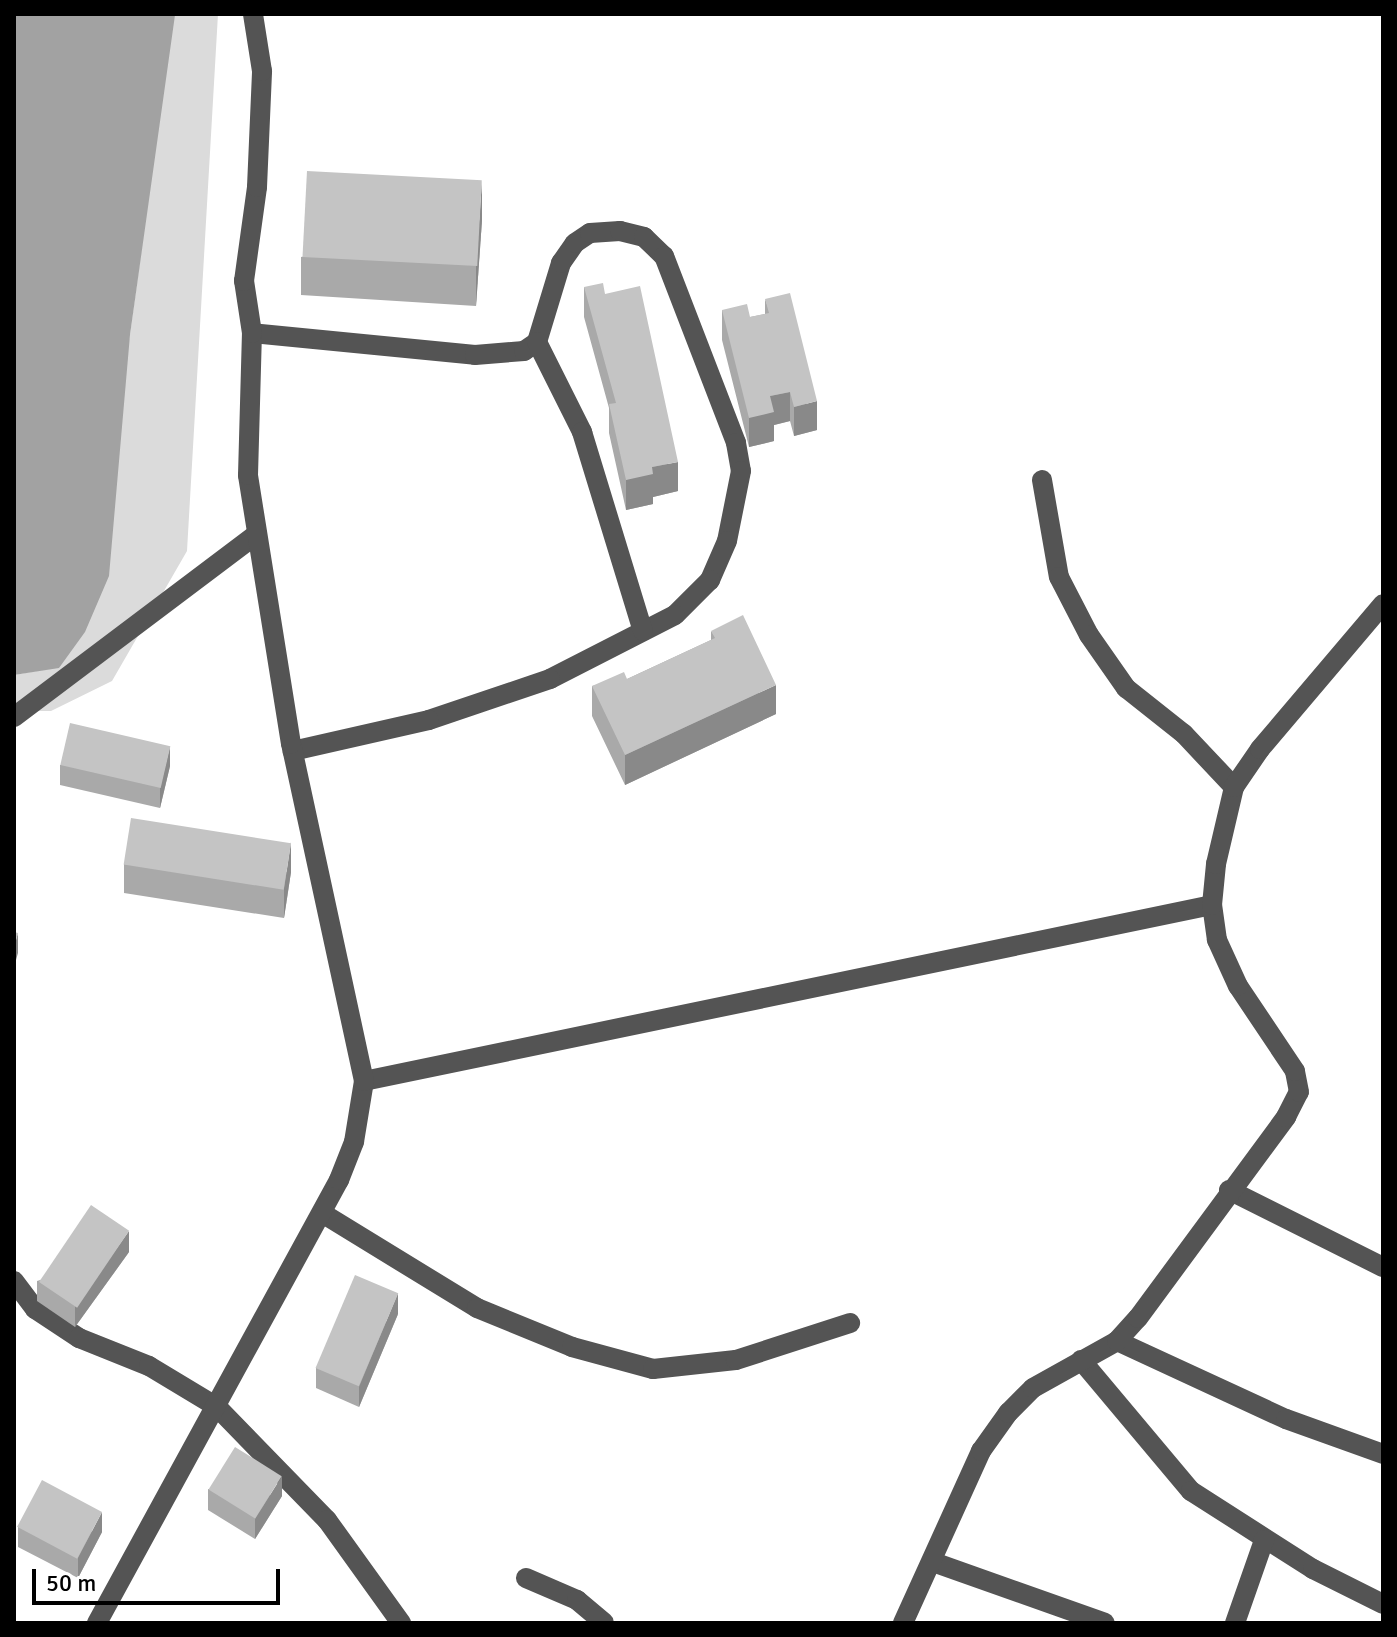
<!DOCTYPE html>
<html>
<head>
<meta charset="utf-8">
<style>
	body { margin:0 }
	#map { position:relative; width:1397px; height:1637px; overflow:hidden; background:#fff; font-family:Signika,sans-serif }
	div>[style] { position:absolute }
	.green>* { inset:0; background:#dbdbdb }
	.water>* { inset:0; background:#a2a2a2 }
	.minor>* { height:20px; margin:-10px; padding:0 10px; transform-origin:10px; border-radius:10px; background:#545454 }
	.wall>* { inset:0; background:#a9a9a9 }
	.shaded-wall>* { inset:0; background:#898989 }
	.building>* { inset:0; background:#c4c4c4; transform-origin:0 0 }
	span { translate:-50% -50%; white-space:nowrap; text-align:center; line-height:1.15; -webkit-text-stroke:6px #fff; paint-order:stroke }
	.frame { position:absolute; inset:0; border:16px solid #000; pointer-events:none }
	.scale { position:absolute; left:32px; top:1569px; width:248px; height:36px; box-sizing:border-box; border:4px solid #000; border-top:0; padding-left:10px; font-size:24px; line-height:28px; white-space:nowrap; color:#000; -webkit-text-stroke:6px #fff; paint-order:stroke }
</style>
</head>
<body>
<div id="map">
	<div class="green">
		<i style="clip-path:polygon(173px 14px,218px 14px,187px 551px,112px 681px,51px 711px,14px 711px,14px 675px,59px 667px,130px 335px)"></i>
	</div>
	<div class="water">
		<i style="clip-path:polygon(14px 14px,175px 15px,130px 335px,109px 576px,85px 632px,59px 668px,14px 675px)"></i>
	</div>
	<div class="minor">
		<i style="left:252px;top:333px;width:224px;rotate:5.6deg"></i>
		<i style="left:475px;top:355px;width:49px;rotate:-4.7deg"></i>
		<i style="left:524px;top:351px;width:16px;rotate:-35deg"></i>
		<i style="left:537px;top:342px;width:83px;rotate:-73.1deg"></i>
		<i style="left:561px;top:263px;width:24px;rotate:-55deg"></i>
		<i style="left:575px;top:243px;width:18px;rotate:-34deg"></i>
		<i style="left:590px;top:233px;width:30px;rotate:-4deg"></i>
		<i style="left:620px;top:231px;width:25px;rotate:14deg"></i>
		<i style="left:644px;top:237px;width:28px;rotate:44deg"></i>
		<i style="left:664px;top:256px;width:200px;rotate:68.9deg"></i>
		<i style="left:736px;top:443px;width:28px;rotate:80deg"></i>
		<i style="left:741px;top:471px;width:71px;rotate:101.3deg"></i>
		<i style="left:727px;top:541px;width:43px;rotate:113.6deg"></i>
		<i style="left:710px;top:580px;width:49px;rotate:135deg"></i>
		<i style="left:675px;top:615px;width:140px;rotate:152.9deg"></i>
		<i style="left:550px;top:679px;width:128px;rotate:161.3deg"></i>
		<i style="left:429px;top:720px;width:140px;rotate:167.2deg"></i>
		<i style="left:537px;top:342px;width:101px;rotate:63.4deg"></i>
		<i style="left:582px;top:432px;width:208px;rotate:73deg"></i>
		<i style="left:1042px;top:480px;width:98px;rotate:80.1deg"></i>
		<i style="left:1059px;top:577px;width:65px;rotate:62.7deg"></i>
		<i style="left:1089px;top:635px;width:65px;rotate:55.1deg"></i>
		<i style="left:1126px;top:688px;width:74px;rotate:38.4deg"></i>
		<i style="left:1184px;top:734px;width:73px;rotate:46.7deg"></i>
		<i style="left:14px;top:717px;width:304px;rotate:-37deg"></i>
		<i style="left:364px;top:1081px;width:866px;rotate:-11.73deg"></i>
		<i style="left:1229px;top:1190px;width:172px;rotate:26.6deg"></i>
		<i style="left:322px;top:1213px;width:182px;rotate:31.5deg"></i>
		<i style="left:477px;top:1308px;width:103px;rotate:22.3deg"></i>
		<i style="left:572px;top:1347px;width:84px;rotate:15.2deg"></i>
		<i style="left:653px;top:1369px;width:83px;rotate:-6.2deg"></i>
		<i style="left:736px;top:1360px;width:120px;rotate:-18deg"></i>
		<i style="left:14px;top:1281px;width:35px;rotate:53deg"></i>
		<i style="left:35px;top:1309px;width:53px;rotate:33.4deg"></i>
		<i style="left:79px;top:1338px;width:75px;rotate:21.8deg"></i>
		<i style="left:149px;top:1366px;width:79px;rotate:31.1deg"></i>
		<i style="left:217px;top:1407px;width:158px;rotate:45.8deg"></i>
		<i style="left:327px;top:1520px;width:127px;rotate:54.3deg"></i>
		<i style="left:1117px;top:1341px;width:186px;rotate:24.8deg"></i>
		<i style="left:1286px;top:1419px;width:103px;rotate:19.8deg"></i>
		<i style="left:1081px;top:1360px;width:171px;rotate:50deg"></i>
		<i style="left:1191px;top:1491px;width:145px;rotate:32.6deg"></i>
		<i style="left:1313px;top:1569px;width:78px;rotate:26.6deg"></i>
		<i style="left:933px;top:1562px;width:182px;rotate:19.5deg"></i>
		<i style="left:526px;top:1578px;width:56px;rotate:23.3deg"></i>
		<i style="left:577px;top:1600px;width:35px;rotate:40deg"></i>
		<i style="left:97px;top:1623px;width:505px;rotate:-61.35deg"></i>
		<i style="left:339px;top:1180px;width:41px;rotate:-68.5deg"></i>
		<i style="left:354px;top:1142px;width:62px;rotate:-80.7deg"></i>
		<i style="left:364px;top:1081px;width:345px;rotate:-102.2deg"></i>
		<i style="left:291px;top:744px;width:272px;rotate:-99.1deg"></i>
		<i style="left:248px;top:475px;width:142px;rotate:-88.4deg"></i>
		<i style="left:252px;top:333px;width:53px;rotate:-98.7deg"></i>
		<i style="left:244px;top:281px;width:95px;rotate:-82.1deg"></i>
		<i style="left:257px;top:187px;width:116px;rotate:-87.5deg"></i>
		<i style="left:262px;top:71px;width:58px;rotate:-99deg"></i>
		<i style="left:903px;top:1623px;width:189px;rotate:-65.6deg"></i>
		<i style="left:981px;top:1451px;width:47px;rotate:-54.6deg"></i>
		<i style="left:1008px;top:1413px;width:35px;rotate:-45deg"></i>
		<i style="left:1033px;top:1388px;width:96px;rotate:-29.2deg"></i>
		<i style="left:1117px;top:1341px;width:31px;rotate:-48deg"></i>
		<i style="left:1138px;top:1318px;width:250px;rotate:-53.6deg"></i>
		<i style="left:1286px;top:1117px;width:28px;rotate:-63deg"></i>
		<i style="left:1299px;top:1092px;width:21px;rotate:-101deg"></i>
		<i style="left:1295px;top:1071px;width:102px;rotate:-123.8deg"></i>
		<i style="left:1238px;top:986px;width:51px;rotate:-114.5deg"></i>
		<i style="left:1217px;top:940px;width:35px;rotate:-98deg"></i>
		<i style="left:1212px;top:905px;width:41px;rotate:-84.4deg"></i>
		<i style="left:1216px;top:864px;width:79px;rotate:-76.8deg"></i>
		<i style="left:1234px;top:787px;width:46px;rotate:-55.6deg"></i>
		<i style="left:1260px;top:749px;width:190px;rotate:-49.7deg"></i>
		<i style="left:1235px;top:1623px;width:88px;rotate:-70.7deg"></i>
	</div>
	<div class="wall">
		<i style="clip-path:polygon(482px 220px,476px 306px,301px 295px,301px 257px)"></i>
		<i style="clip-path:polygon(584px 287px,605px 294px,678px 491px,653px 497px,653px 504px,626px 510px,609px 433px,609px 408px,584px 317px)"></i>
		<i style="clip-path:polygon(765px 299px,817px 430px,794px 436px,790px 421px,774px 425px,774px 441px,749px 447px,722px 340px,722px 310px,750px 317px,765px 314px)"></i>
		<i style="clip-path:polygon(711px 631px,776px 714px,625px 785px,592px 716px,592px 686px,627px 679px,711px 640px)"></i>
		<i style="clip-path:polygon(60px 765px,170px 766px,160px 808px,60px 785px)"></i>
		<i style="clip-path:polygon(124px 864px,291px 872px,284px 918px,124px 893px)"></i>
		<i style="clip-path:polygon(129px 1252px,75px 1327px,37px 1301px,37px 1281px)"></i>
		<i style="clip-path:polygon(398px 1314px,359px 1407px,316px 1388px,316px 1368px)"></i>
		<i style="clip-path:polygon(208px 1489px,282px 1496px,255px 1539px,208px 1510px)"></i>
		<i style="clip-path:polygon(18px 1527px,102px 1532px,78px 1578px,18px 1547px)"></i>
	</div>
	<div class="shaded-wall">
		<i style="clip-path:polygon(482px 181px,482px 220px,476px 306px,476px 267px)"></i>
		<i style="clip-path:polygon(790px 392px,790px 421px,774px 425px,774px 441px,749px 447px,749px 418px,770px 396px)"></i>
		<i style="clip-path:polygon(817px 401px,817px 430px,794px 436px,794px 407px)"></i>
		<i style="clip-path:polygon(678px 462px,678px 491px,653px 497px,653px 504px,626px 510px,626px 480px,652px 467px)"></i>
		<i style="clip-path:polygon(776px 685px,776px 714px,625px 785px,625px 755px)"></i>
		<i style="clip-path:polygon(170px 746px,170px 766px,160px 808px,160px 788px)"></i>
		<i style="clip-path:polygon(291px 842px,291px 872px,284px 918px,284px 889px)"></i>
		<i style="clip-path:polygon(18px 933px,18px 953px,14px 967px,14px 947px)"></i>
		<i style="clip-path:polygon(129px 1231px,129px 1252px,75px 1327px,75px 1307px)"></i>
		<i style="clip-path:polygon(398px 1293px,398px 1314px,359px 1407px,359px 1387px)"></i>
		<i style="clip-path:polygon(282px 1476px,282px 1496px,255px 1539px,255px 1519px)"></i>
		<i style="clip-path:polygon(102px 1512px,102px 1532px,78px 1578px,78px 1558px)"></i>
	</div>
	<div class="building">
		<i style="left:307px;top:171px;width:175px;height:86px;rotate:3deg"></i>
		<i style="clip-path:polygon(603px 283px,605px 294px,640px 286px,678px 462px,652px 467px,653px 474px,626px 480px,609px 404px,616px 403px,584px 287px)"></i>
		<i style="clip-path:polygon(790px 293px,817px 401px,794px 407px,790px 392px,770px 396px,774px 412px,749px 418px,722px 310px,747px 304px,750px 317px,769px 313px,765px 299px)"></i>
		<i style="clip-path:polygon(743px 615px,776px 685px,625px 755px,592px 686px,624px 672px,627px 679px,715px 638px,711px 631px)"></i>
		<i style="left:70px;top:723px;width:103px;height:43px;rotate:13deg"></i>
		<i style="left:131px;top:818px;width:162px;height:47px;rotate:9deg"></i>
		<i style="clip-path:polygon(14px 932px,18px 933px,14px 947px)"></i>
		<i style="left:91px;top:1205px;width:46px;height:93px;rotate:34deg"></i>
		<i style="left:355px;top:1275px;width:47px;height:101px;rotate:23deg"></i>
		<i style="left:235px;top:1447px;width:55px;height:50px;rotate:32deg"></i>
		<i style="left:42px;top:1480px;width:68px;height:53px;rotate:28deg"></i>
	</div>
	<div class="frame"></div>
	<div class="scale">50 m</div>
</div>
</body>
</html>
